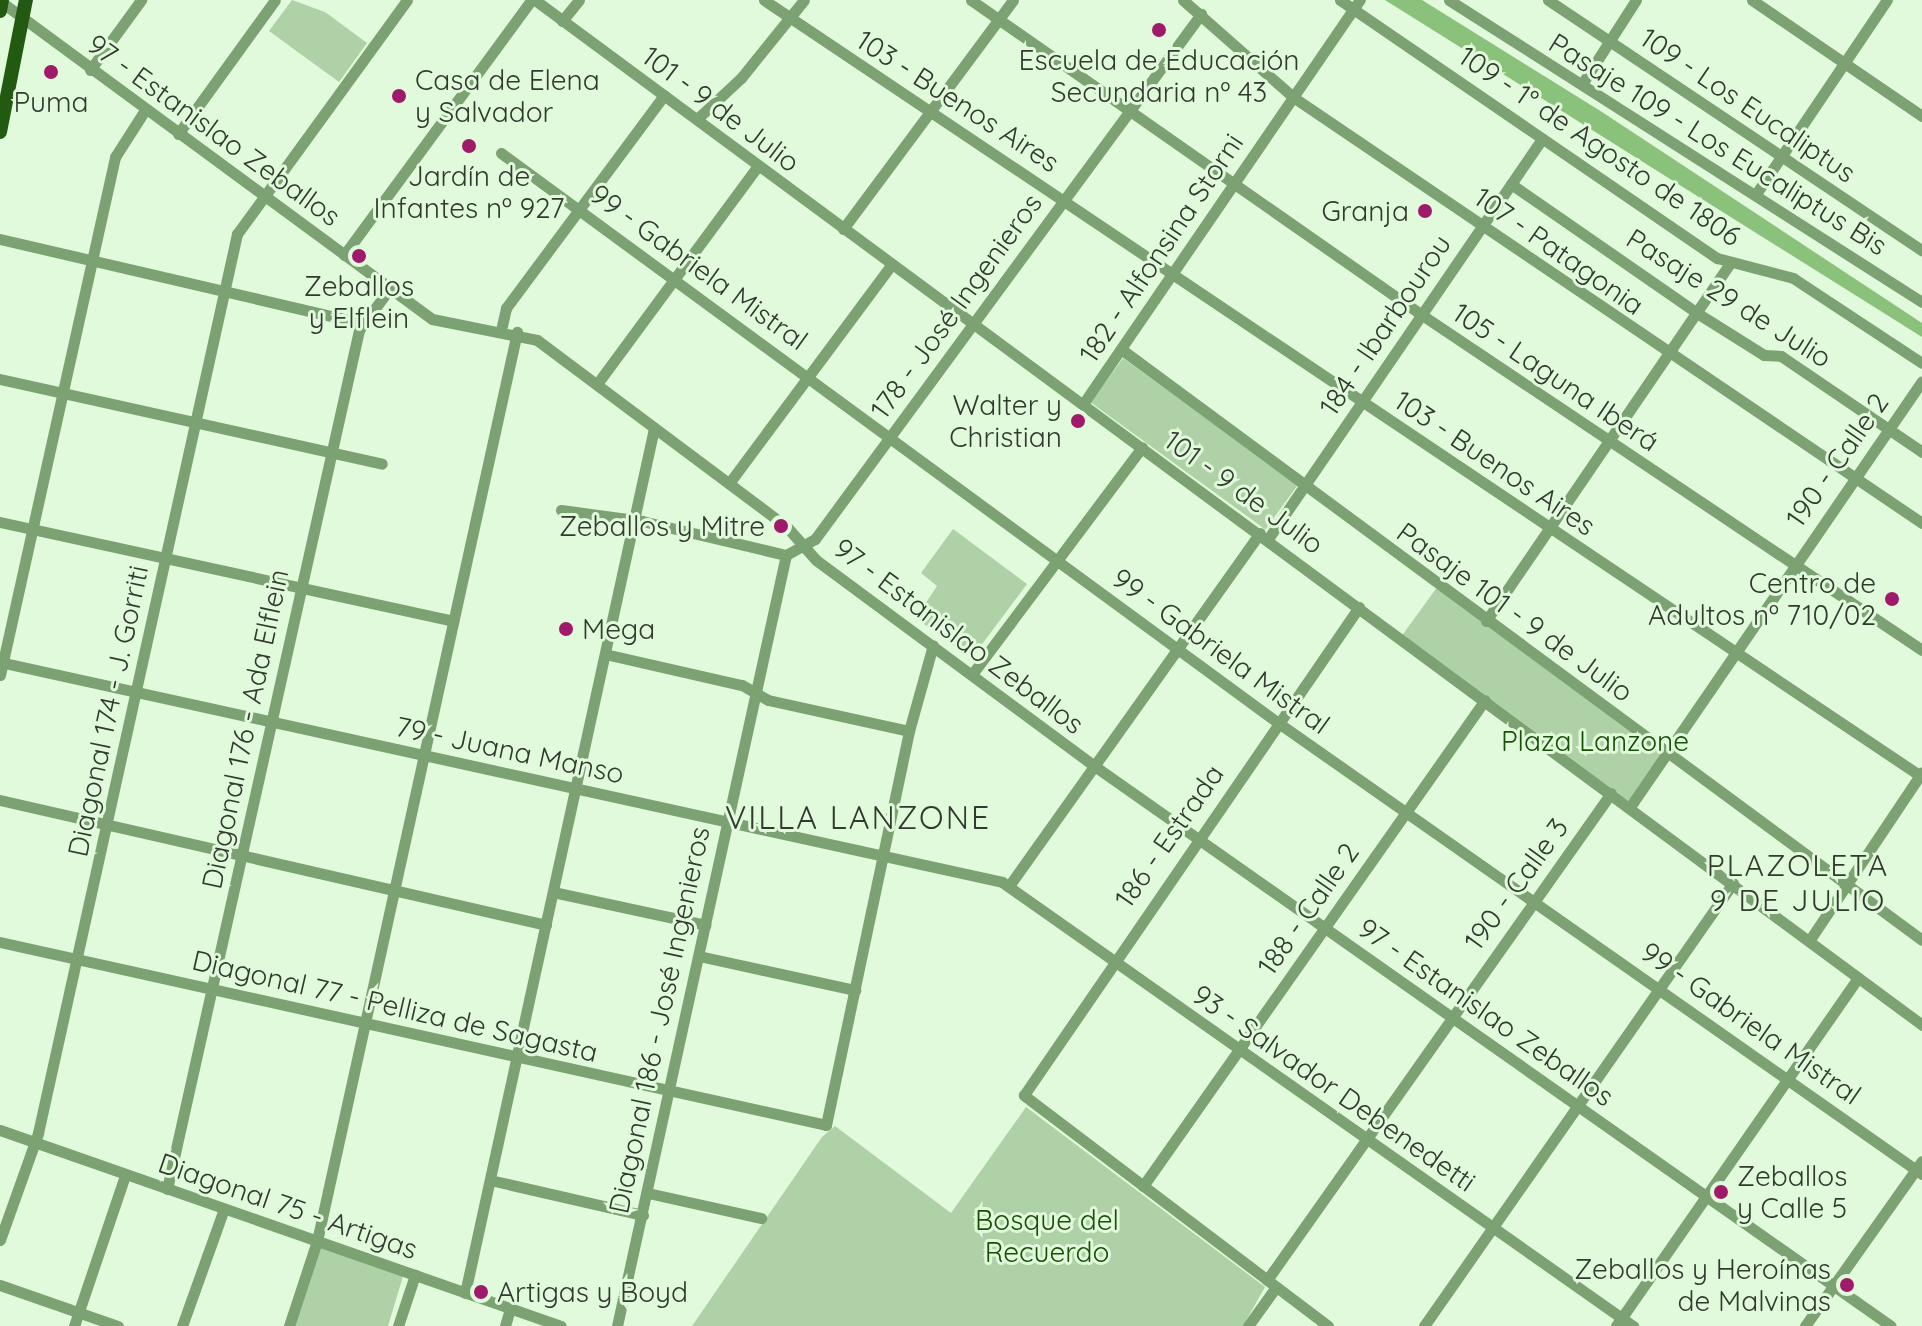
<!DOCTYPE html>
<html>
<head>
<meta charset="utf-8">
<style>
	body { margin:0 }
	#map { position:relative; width:1922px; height:1326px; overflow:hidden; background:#e1fadb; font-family:Quicksand,sans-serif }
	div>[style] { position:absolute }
	.green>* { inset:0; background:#afd1a7; transform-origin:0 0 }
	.water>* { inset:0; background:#8ac27c }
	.minor>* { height:11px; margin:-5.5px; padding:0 5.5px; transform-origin:5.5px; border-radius:5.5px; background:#7ca173 }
	.major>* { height:14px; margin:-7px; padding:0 7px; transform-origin:7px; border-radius:7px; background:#225a12 }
	.dots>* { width:22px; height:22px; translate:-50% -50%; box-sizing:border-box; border:4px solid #e1fadb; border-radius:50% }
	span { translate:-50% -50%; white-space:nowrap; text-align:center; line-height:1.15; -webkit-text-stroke:6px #e1fadb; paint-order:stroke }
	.poi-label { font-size:28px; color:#313a2f }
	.left { translate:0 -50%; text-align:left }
	.right { translate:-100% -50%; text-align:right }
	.street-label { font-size:28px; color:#313a2f }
	.park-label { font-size:28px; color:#184f06 }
	.neighbourhood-label { font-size:30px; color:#313a2f; letter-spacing:2px }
	.quarter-label { font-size:32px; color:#313a2f; letter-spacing:2px }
</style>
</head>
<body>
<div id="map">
	<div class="green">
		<i style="clip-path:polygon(292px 0,325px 12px,367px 43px,339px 82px,269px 31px)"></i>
		<i style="left:1123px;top:358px;width:216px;height:55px;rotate:36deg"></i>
		<i style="clip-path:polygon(953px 529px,1027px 584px,974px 655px,965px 654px,916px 618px,937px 586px,921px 573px)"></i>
		<i style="left:1438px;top:586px;width:283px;height:64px;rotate:36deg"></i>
		<i style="clip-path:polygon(1026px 1107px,1265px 1287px,1243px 1326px,692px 1326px,822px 1137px,835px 1126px,951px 1213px)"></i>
		<i style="clip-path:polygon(319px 1245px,404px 1273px,388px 1326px,293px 1326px)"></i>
	</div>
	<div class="water">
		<i style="clip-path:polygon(1385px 0,1422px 0,1602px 112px,1922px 323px,1922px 337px)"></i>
	</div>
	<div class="minor">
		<i style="left:535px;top:0;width:1725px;rotate:36.46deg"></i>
		<i style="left:764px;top:0;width:1395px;rotate:33.86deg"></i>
		<i style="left:971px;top:0;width:550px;rotate:34.93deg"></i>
		<i style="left:1422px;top:315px;width:602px;rotate:33.82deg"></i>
		<i style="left:1183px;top:0;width:147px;rotate:41.4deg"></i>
		<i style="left:1293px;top:97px;width:760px;rotate:34.11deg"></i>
		<i style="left:1340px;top:0;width:457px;rotate:34.4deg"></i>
		<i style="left:1717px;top:258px;width:79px;rotate:14.7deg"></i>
		<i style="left:1793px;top:278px;width:154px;rotate:33.4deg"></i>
		<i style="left:1449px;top:0;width:561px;rotate:32.56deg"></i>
		<i style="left:1548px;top:0;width:450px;rotate:33.8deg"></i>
		<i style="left:1752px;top:0;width:206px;rotate:34.3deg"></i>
		<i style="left:0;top:1px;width:536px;rotate:36.36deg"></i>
		<i style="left:432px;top:319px;width:107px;rotate:11.3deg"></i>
		<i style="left:537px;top:340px;width:311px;rotate:36.8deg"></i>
		<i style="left:786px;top:526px;width:45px;rotate:48.6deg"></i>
		<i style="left:816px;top:560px;width:345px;rotate:36.5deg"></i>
		<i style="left:1093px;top:765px;width:975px;rotate:35.11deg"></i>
		<i style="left:562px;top:21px;width:27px;rotate:-51deg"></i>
		<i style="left:90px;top:70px;width:87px;rotate:-53.9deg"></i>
		<i style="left:1582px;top:84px;width:100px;rotate:-57.3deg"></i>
		<i style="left:697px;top:119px;width:60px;rotate:-43deg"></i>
		<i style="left:741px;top:78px;width:100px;rotate:-51.1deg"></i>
		<i style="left:178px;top:134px;width:165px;rotate:-54.1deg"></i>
		<i style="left:501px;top:153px;width:962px;rotate:36.25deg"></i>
		<i style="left:1277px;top:722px;width:788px;rotate:35.02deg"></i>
		<i style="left:1511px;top:184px;width:226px;rotate:34.7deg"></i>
		<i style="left:1697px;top:313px;width:79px;rotate:32.1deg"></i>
		<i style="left:1764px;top:355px;width:17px;rotate:3deg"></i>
		<i style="left:1781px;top:356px;width:171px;rotate:34.2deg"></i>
		<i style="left:1756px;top:194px;width:234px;rotate:-56deg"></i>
		<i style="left:843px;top:229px;width:285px;rotate:-53.4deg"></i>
		<i style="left:0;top:239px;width:371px;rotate:13.1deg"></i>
		<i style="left:344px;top:255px;width:316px;rotate:-53.7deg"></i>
		<i style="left:501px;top:330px;width:23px;rotate:-77deg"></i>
		<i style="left:506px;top:308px;width:265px;rotate:-53.4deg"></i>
		<i style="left:1121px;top:349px;width:995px;rotate:36.42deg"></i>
		<i style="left:0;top:379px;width:391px;rotate:12.5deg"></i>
		<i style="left:597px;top:384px;width:270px;rotate:-53.6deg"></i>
		<i style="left:1083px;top:404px;width:490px;rotate:-55.6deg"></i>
		<i style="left:730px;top:482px;width:270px;rotate:-53.4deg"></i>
		<i style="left:561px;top:510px;width:82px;rotate:7.7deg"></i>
		<i style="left:642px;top:521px;width:148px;rotate:13.3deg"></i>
		<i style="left:0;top:522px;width:464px;rotate:12.3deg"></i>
		<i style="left:1268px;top:539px;width:485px;rotate:-55.6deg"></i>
		<i style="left:786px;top:555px;width:33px;rotate:-29deg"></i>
		<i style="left:815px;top:539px;width:652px;rotate:-53.68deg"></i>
		<i style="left:1486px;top:621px;width:431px;rotate:-55.7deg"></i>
		<i style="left:605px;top:654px;width:140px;rotate:12.8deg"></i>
		<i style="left:742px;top:685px;width:30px;rotate:30deg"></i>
		<i style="left:768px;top:700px;width:144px;rotate:12.4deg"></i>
		<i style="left:0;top:662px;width:1026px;rotate:12.38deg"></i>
		<i style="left:1002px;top:882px;width:772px;rotate:35.13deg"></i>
		<i style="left:973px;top:673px;width:282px;rotate:-53.2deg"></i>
		<i style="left:0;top:675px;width:531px;rotate:-77.48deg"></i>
		<i style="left:115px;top:157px;width:56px;rotate:-57.4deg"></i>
		<i style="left:0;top:800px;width:560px;rotate:12.89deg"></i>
		<i style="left:1630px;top:807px;width:516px;rotate:-55.57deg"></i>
		<i style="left:1009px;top:886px;width:433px;rotate:-54.6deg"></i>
		<i style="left:553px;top:892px;width:156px;rotate:12.2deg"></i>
		<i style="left:1809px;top:941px;width:203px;rotate:-56.2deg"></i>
		<i style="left:0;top:942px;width:846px;rotate:12.49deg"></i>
		<i style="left:826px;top:1125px;width:403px;rotate:-78.1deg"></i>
		<i style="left:909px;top:731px;width:89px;rotate:-74.4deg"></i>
		<i style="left:699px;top:956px;width:160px;rotate:12.3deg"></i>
		<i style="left:0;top:1130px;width:594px;rotate:19.26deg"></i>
		<i style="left:490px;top:1180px;width:157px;rotate:12.9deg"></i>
		<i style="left:1143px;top:1186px;width:594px;rotate:-54.87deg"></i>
		<i style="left:167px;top:1189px;width:880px;rotate:-77.4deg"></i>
		<i style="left:359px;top:330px;width:52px;rotate:-53.6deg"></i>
		<i style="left:648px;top:1193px;width:116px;rotate:12.5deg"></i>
		<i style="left:0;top:1240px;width:114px;rotate:-70.4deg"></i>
		<i style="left:38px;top:1133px;width:921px;rotate:-77.52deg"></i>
		<i style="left:237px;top:234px;width:289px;rotate:-54deg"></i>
		<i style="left:1267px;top:1280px;width:596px;rotate:-54.76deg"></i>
		<i style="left:0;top:1285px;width:125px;rotate:19.2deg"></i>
		<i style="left:465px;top:1293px;width:885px;rotate:-77.67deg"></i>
		<i style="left:74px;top:1326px;width:159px;rotate:-71.3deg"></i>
		<i style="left:182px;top:1326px;width:124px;rotate:-70.3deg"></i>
		<i style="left:289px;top:1326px;width:89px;rotate:-71.8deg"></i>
		<i style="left:317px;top:1241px;width:931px;rotate:-77.59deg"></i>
		<i style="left:398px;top:1326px;width:54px;rotate:-71.6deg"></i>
		<i style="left:505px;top:1326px;width:18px;rotate:-74deg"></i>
		<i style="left:617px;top:1326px;width:789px;rotate:-77.64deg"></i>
		<i style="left:1248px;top:1326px;width:48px;rotate:-54.3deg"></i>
		<i style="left:1328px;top:1326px;width:382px;rotate:-142.8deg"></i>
		<i style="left:1024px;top:1095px;width:592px;rotate:-55.53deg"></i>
		<i style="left:1424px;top:1326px;width:540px;rotate:-55.1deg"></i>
		<i style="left:1616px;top:1326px;width:424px;rotate:-55.2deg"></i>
		<i style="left:1805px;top:1326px;width:202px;rotate:-54.7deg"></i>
	</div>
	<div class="major">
		<i style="left:0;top:11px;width:11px;rotate:-80deg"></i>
		<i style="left:0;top:132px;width:135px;rotate:-78.9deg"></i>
	</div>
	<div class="dots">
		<i style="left:1159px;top:30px;background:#9f1a6b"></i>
		<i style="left:51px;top:72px;background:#9f1a6b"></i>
		<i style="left:399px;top:96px;background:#9f1a6b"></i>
		<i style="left:469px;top:146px;background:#9f1a6b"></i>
		<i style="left:1425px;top:211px;background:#9f1a6b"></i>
		<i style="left:359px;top:256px;background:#9f1a6b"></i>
		<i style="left:1078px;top:421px;background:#9f1a6b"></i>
		<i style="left:781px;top:526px;background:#9f1a6b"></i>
		<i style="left:1892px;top:599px;background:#9f1a6b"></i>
		<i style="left:566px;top:629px;background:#9f1a6b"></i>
		<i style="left:1721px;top:1192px;background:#9f1a6b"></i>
		<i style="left:1847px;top:1285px;background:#9f1a6b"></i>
		<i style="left:481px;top:1292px;background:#9f1a6b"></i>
	</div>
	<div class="poi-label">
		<span style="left:1159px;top:76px">Escuela de Educación<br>Secundaria nº 43</span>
		<span class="left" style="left:415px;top:96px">Casa de Elena<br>y Salvador</span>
		<span style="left:51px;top:102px">Puma</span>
		<span style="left:469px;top:192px">Jardín de<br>Infantes nº 927</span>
		<span class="right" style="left:1409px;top:211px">Granja</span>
		<span style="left:359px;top:302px">Zeballos<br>y Elflein</span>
		<span class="right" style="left:1062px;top:421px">Walter y<br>Christian</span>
		<span class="right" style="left:765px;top:526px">Zeballos y Mitre</span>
		<span class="right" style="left:1876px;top:599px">Centro de<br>Adultos nº 710/02</span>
		<span class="left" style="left:582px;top:629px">Mega</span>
		<span class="left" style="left:1737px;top:1192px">Zeballos<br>y Calle 5</span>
		<span class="right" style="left:1831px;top:1285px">Zeballos y Heroínas<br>de Malvinas</span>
		<span class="left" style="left:497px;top:1292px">Artigas y Boyd</span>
	</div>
	<div class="street-label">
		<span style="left:958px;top:101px;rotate:33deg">103 - Buenos Aires</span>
		<span style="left:1748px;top:105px;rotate:34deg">109 - Los Eucaliptus</span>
		<span style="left:721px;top:109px;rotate:37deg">101 - 9 de Julio</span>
		<span style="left:214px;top:130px;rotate:36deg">97 - Estanislao Zeballos</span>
		<span style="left:1718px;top:144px;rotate:32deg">Pasaje 109 - Los Eucaliptus Bis</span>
		<span style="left:1600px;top:146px;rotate:34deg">109 - 1° de Agosto de 1806</span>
		<span style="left:1161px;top:248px;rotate:-56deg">182 - Alfonsina Storni</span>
		<span style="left:1559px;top:251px;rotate:35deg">107 - Patagonia</span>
		<span style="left:699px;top:267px;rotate:36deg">99 - Gabriela Mistral</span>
		<span style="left:1729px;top:298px;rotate:32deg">Pasaje 29 de Julio</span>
		<span style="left:956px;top:306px;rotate:-54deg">178 - José Ingenieros</span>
		<span style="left:1385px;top:325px;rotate:-56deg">184 - Ibarbourou</span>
		<span style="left:1556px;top:377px;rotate:34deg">105 - Laguna Iberá</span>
		<span style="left:1837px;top:460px;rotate:-55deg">190 - Calle 2</span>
		<span style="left:1495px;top:463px;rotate:34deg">103 - Buenos Aires</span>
		<span style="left:1244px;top:492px;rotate:36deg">101 - 9 de Julio</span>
		<span style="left:1515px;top:612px;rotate:36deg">Pasaje 101 - 9 de Julio</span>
		<span style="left:959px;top:636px;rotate:37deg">97 - Estanislao Zeballos</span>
		<span style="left:1221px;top:651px;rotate:36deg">99 - Gabriela Mistral</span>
		<span style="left:108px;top:711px;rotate:-78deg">Diagonal 174 - J. Gorriti</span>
		<span style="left:245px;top:729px;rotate:-78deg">Diagonal 176 - Ada Elflein</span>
		<span style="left:510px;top:750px;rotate:12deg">79 - Juana Manso</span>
		<span style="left:1169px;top:836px;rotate:-55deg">186 - Estrada</span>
		<span style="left:1516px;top:884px;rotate:-54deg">190 - Calle 3</span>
		<span style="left:1308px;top:909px;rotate:-55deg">188 - Calle 2</span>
		<span style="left:395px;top:1006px;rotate:13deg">Diagonal 77 - Pelliza de Sagasta</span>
		<span style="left:1486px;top:1012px;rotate:35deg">97 - Estanislao Zeballos</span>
		<span style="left:659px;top:1020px;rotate:-78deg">Diagonal 186 - José Ingenieros</span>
		<span style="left:1751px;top:1023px;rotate:35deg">99 - Gabriela Mistral</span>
		<span style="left:1334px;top:1088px;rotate:35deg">93 - Salvador Debenedetti</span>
		<span style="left:288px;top:1206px;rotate:19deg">Diagonal 75 - Artigas</span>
	</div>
	<div class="park-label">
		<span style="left:1595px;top:741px">Plaza Lanzone</span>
		<span style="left:1047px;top:1236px">Bosque del<br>Recuerdo</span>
	</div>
	<div class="neighbourhood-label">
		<span style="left:1798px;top:882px">PLAZOLETA<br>9 DE JULIO</span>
	</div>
	<div class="quarter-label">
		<span style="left:858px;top:817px">VILLA LANZONE</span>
	</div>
</div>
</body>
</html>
